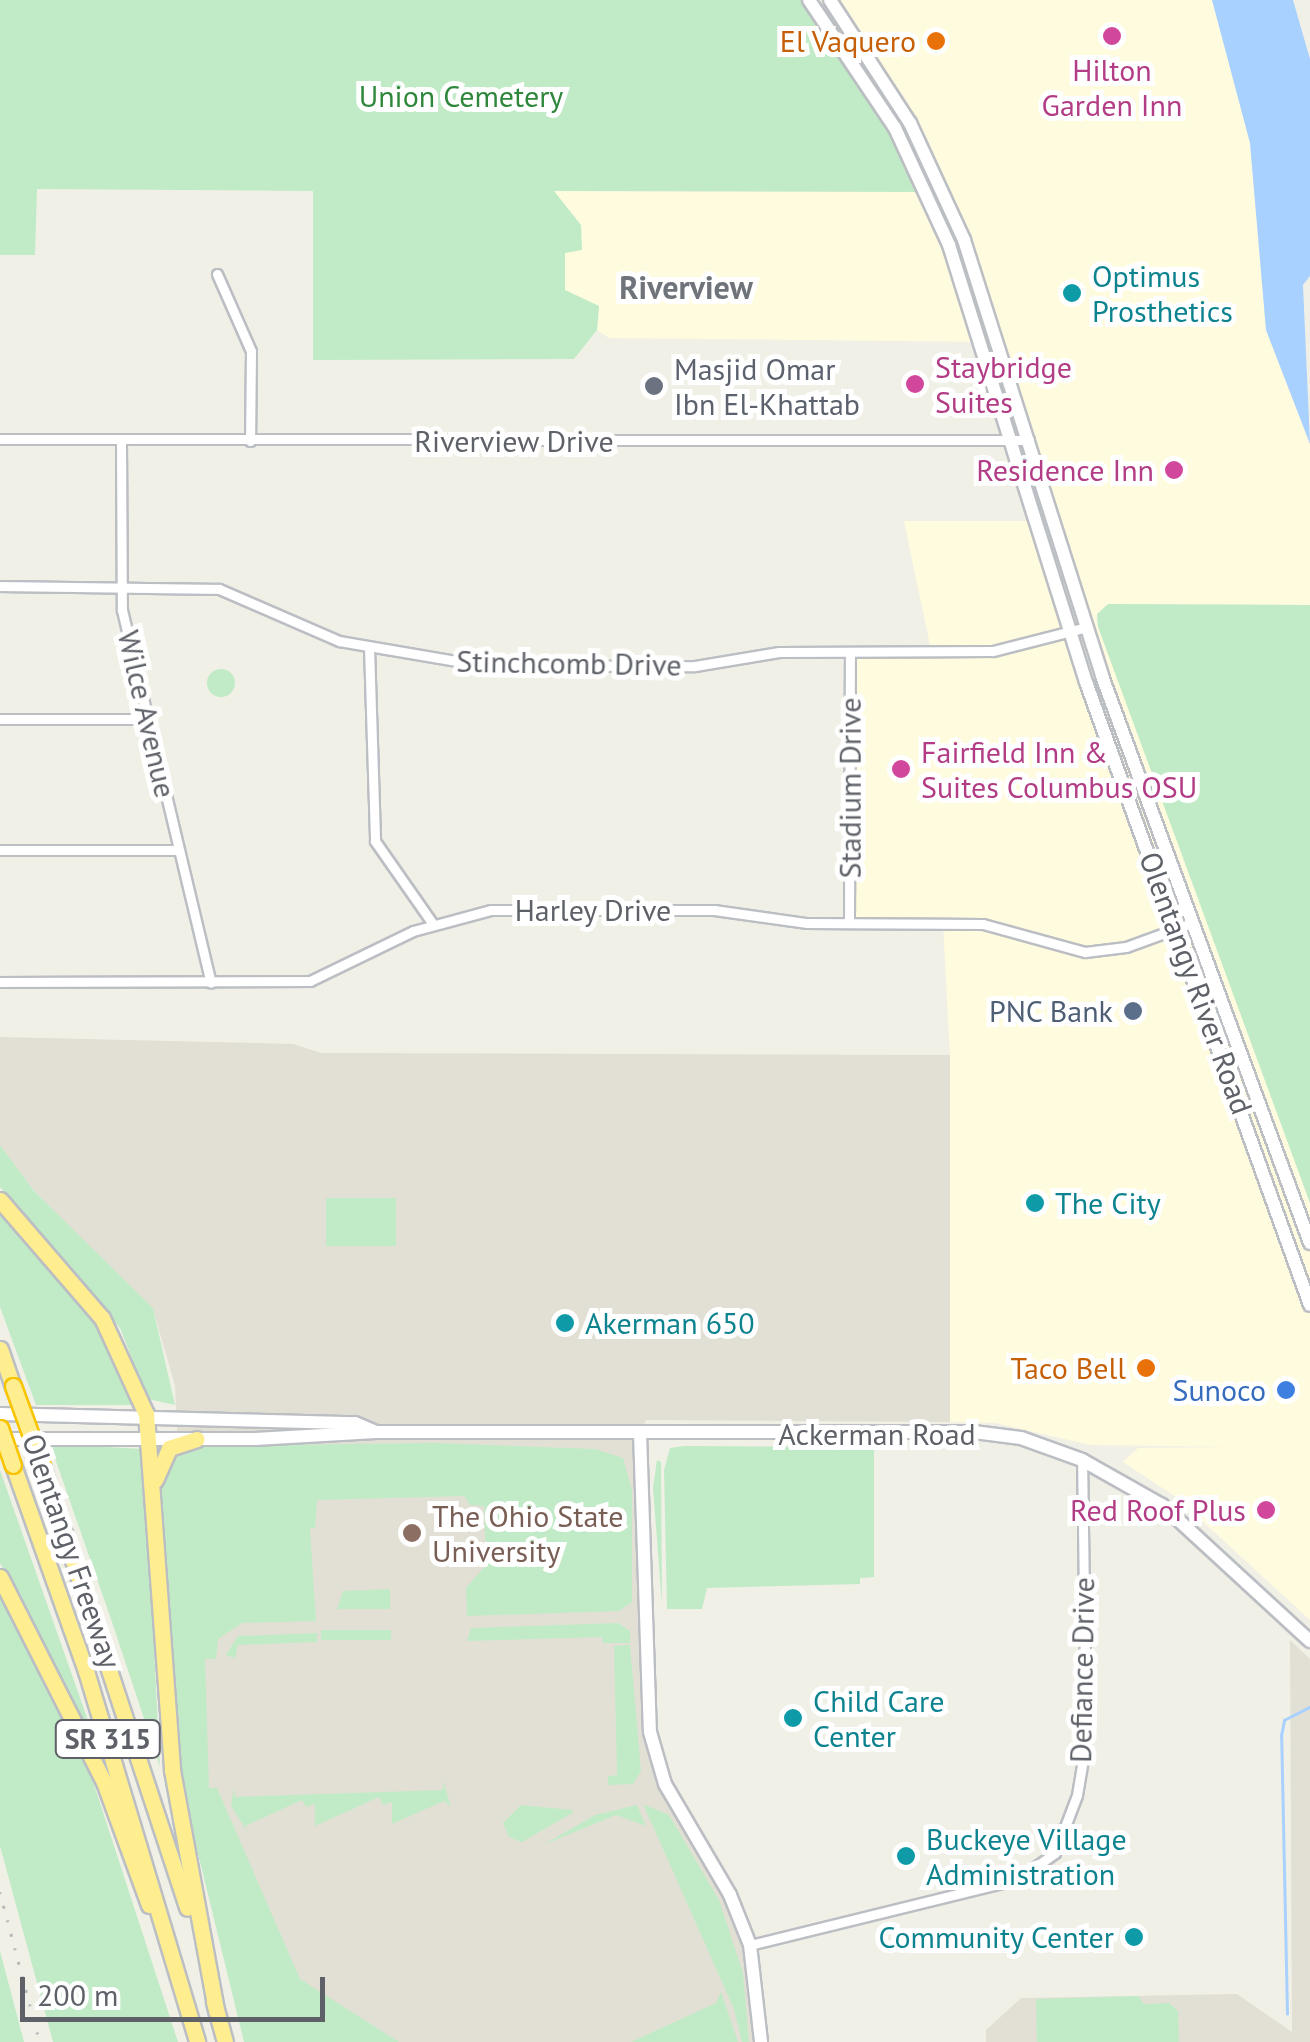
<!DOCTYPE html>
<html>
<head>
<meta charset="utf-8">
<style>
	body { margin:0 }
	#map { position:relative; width:1310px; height:2042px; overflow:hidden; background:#f1f0e7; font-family:"PT Sans",sans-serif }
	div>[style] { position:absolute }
	.commercial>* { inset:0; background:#fffbde }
	.education>* { inset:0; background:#e2e0d5 }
	.green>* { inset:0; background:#c1ebc6; transform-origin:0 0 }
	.round { border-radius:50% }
	.water>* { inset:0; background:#a9d1ff }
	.stream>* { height:2.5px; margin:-1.25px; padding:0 1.25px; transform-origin:1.25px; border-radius:1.25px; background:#a9d1ff }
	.roads { filter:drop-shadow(2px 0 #bbbec3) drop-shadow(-2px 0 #bbbec3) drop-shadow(0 2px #bbbec3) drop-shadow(0 -2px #bbbec3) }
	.street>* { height:9px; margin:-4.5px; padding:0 4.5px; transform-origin:4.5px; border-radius:4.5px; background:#fff }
	.secondary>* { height:12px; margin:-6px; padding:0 6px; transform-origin:6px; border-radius:6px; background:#fff }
	.highway>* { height:15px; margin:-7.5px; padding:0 7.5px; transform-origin:7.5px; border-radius:7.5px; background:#ffee90 }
	.rail>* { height:2.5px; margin-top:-1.25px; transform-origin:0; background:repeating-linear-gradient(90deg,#b8b8b9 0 2.5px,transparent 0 14.5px) }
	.bridges { filter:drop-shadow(2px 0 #f8c400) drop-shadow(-2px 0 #f8c400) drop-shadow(0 2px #f8c400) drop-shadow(0 -2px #f8c400) }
	.highway-bridge>* { height:15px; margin:-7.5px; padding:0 7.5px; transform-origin:7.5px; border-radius:7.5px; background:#ffee90 }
	.dots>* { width:28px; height:28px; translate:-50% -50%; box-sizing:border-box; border:5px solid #fff; border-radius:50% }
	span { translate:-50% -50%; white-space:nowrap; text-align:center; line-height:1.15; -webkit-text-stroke:10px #fff; paint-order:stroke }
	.shield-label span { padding:2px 8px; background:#fff; border:2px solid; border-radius:8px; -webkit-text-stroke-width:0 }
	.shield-label { font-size:28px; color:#5e6168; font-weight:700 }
	.food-label { font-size:30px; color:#c56008 }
	.right { translate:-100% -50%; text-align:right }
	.hotel-label { font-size:30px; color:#b23c85 }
	.left { translate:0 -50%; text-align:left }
	.park-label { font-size:30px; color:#2e873b }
	.culture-label { font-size:30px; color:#0d838f }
	.worship-label { font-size:30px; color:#5b616d }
	.street-label { font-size:30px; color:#5e6168 }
	.service-label { font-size:30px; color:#4e5e75 }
	.shop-label { font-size:30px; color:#366cbe }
	.education-label { font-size:30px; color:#785e54 }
	.neighbourhood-label { font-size:32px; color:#6f737a; font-weight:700 }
	.scale { position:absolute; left:20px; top:1977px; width:305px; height:45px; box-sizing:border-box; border:5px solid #5e6168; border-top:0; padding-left:12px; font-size:30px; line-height:35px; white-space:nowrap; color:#5e6168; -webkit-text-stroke:8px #fff; paint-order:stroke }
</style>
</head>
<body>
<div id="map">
	<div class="commercial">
		<i style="clip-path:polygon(804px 0,1212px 0,1250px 143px,1266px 330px,1310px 444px,1310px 605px,1108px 604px,1096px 619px,1310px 1203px,1310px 1620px,1176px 1497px,1123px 1462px,1138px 1448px,1234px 1447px,1090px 1445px,996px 1423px,950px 1422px,950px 1055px,943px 924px,849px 923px,850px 653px,931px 650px,904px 521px,1043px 521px,991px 342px,609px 338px,597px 330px,599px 306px,565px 291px,552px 191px,921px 192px)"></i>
	</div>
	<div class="education">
		<i style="clip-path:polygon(0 1037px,293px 1044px,321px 1053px,950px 1055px,950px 1422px,646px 1420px,640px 1433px,657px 1758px,750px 1944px,761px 2042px,271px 2042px,190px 1725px,175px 1386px,153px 1309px,34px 1191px,0 1145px)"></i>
		<i style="clip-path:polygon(1290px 1640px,1310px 1659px,1310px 2042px,986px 2042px,986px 2030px,1021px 1998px,1237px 1994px,1292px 2032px)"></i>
	</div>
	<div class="green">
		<i style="clip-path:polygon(0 0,804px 0,880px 113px,921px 192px,554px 191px,581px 225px,582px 250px,565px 253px,565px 290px,599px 306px,597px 330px,574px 359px,313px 360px,313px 191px,37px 189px,35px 255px,0 255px)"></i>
		<i style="clip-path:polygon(1108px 604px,1310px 605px,1310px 1203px,1098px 627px,1097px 614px)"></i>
		<i class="round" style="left:207px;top:669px;width:28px;height:28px"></i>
		<i style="clip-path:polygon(0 1145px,34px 1191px,153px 1308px,175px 1405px,148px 1399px,120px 1328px,0 1187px)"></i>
		<i style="left:326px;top:1198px;width:70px;height:48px"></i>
		<i style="clip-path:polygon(0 1209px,104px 1335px,132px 1405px,36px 1405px,0 1307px)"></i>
		<i style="clip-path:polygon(434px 1443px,595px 1449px,623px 1458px,632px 1490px,632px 1602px,619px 1611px,467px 1616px,466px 1588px,486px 1565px,484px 1506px,470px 1505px,464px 1496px,317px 1500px,315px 1528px,310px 1529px,316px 1621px,242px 1623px,218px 1639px,216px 1659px,205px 1659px,209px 1788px,217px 1788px,300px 1979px,399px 2042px,244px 2042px,183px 1792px,160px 1475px,170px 1453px,198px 1446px)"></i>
		<i style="clip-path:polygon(50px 1444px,144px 1449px,160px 1767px,112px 1622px)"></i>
		<i style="clip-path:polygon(684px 1446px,874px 1447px,874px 1577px,860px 1578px,860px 1584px,707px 1588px,702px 1609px,667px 1609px,664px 1470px,670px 1448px)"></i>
		<i style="clip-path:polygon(657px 1460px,661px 1462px,662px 1605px,653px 1488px)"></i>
		<i style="clip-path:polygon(0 1470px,97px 1746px,94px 1748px,0 1563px)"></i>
		<i style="clip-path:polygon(390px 1589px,390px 1609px,337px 1609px,343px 1591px)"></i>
		<i style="clip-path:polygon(0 1593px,87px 1763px,178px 2042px,53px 2042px,0 1846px)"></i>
		<i style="clip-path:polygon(618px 1623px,630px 1631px,630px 1643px,603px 1643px,602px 1637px,467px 1641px,471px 1628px)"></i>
		<i style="left:391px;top:1630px;width:10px;height:70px;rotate:90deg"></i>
		<i style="clip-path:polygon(317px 1633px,317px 1642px,238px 1645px,235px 1658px,226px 1655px,238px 1636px)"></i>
		<i style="clip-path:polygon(630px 1645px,641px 1771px,633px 1784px,608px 1785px,608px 1776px,617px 1775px,614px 1646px)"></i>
		<i style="clip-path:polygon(443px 1781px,451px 1807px,444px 1801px,392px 1824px,392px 1802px,383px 1805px,379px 1797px,315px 1826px,315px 1804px,306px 1807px,302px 1800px,245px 1826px,249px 1834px,231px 1806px,234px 1787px,235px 1797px,443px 1790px)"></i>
		<i style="clip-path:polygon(643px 1804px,669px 1815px,719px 1900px,743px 1973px,749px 2042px,742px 2042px,734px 2009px)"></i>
		<i style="clip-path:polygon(521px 1805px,572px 1810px,574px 1812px,522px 1842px,509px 1837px,503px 1823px)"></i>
		<i style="clip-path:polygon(637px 1805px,646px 1826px,616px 1815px,543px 1845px,595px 1815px)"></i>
		<i style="clip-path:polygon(0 1951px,24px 2042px,0 2042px)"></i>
		<i style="clip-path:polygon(721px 1992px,738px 2042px,631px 2042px,716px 2003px)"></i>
		<i style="clip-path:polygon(1138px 1996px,1144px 2004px,1169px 2003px,1178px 2011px,1179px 2042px,1037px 2042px,1036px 1999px)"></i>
	</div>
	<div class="water">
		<i style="clip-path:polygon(1212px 0,1293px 0,1310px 59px,1310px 276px,1303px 285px,1310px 444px,1266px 330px,1250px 143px)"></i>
	</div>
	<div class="stream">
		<i style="left:1287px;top:2014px;width:278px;rotate:-91.2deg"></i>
		<i style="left:1281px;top:1736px;width:16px;rotate:-79deg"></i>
		<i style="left:1284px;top:1720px;width:29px;rotate:-27deg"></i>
	</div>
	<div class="roads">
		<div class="street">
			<i style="left:217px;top:274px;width:84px;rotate:66.2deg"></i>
			<i style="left:251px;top:351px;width:90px;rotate:90.6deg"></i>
			<i style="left:0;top:439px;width:1029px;rotate:0.06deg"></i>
			<i style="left:121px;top:441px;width:169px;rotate:89.7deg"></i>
			<i style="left:122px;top:610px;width:383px;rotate:76.6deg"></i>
			<i style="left:0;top:586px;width:219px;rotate:0.8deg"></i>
			<i style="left:219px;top:589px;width:131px;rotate:23.4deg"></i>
			<i style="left:339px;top:641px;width:142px;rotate:9.7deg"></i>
			<i style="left:479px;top:665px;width:216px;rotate:0.3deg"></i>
			<i style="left:695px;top:666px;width:85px;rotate:-9.5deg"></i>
			<i style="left:779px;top:652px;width:214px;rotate:-0.3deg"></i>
			<i style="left:993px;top:651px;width:97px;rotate:-14.3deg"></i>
			<i style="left:369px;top:647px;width:194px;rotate:88.2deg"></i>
			<i style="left:375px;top:841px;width:101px;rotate:55.1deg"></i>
			<i style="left:0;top:719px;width:147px"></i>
			<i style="left:0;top:850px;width:179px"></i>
			<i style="left:849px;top:923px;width:270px;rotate:-89.8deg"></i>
			<i style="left:0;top:982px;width:310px;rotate:-0.2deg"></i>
			<i style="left:310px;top:981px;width:114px;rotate:-25.9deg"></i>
			<i style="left:413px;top:931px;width:81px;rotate:-15.1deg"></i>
			<i style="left:491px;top:910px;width:223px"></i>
			<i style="left:714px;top:910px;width:94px;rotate:8deg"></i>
			<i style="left:807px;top:923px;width:176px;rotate:0.3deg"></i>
			<i style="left:983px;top:924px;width:106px;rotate:15.4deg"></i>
			<i style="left:1085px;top:952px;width:41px;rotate:-7deg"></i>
			<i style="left:1126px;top:947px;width:70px;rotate:-20deg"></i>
			<i style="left:750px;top:1945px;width:276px;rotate:-13.8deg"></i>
			<i style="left:1018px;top:1879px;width:45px;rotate:-35.1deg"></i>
			<i style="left:1055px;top:1853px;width:62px;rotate:-69.2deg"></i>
			<i style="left:1077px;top:1795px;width:55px;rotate:-80.5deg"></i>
			<i style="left:1086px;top:1741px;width:281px;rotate:-90.8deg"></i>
		</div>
		<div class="secondary">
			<i style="left:809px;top:0;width:154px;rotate:56.1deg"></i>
			<i style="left:895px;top:128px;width:129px;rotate:65.2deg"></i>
			<i style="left:949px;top:245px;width:458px;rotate:72.6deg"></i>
			<i style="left:1086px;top:682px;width:662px;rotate:70.22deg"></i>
			<i style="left:830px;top:0;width:147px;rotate:57deg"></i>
			<i style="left:910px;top:123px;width:129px;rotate:65.2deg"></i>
			<i style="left:964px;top:240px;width:457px;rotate:72.4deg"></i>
			<i style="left:1102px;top:676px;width:604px;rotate:69.85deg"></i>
			<i style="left:0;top:1414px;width:355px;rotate:1.5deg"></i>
			<i style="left:355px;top:1423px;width:23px;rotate:23deg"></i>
			<i style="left:640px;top:1433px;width:299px;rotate:88.1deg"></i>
			<i style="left:650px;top:1732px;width:54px;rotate:73.9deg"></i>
			<i style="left:665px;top:1784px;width:129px;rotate:59.6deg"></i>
			<i style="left:730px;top:1895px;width:54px;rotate:68.2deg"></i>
			<i style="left:750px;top:1945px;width:98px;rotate:83.5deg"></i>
			<i style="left:0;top:1439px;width:255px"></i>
			<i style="left:255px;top:1439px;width:121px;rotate:-3.3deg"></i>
			<i style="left:376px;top:1432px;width:598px"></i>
			<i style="left:974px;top:1432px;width:47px;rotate:7.3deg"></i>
			<i style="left:1021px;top:1438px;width:65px;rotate:19.8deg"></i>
			<i style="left:1082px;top:1460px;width:92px;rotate:29.4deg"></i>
			<i style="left:1162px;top:1505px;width:201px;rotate:42.6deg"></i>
		</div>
		<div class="highway">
			<i style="left:0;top:1200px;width:156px;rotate:49.2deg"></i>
			<i style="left:102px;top:1318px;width:106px;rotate:65.4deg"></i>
			<i style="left:146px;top:1414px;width:357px;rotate:85.8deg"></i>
			<i style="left:172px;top:1770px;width:244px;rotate:79.6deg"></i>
			<i style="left:0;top:1349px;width:39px;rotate:71deg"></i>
			<i style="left:13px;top:1465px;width:219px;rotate:70.5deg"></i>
			<i style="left:86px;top:1671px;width:387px;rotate:73.3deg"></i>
			<i style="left:42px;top:1466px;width:465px;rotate:71.8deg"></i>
			<i style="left:155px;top:1480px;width:35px;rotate:-66deg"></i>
			<i style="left:169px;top:1448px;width:29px;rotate:-18deg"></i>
			<i style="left:0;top:1577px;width:230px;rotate:63.1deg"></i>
			<i style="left:104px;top:1782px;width:131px;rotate:69.9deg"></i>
			<i style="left:214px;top:2002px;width:41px;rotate:74.6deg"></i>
		</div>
	</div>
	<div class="rail">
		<i style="left:0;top:1892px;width:155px;rotate:75.1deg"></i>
	</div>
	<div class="bridges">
		<div class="highway-bridge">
			<i style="left:13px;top:1386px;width:85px;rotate:70.1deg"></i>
			<i style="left:0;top:1428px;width:39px;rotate:71deg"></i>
		</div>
	</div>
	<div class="dots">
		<i style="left:1112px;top:36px;background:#d1479c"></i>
		<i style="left:936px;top:41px;background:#e8710a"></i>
		<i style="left:1072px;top:293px;background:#0f9aa8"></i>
		<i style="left:915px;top:384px;background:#d1479c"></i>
		<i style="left:654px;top:386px;background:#6b7280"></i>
		<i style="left:1174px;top:470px;background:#d1479c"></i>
		<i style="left:901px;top:769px;background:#d1479c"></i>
		<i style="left:1133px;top:1011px;background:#5c6f8a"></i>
		<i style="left:1035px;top:1203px;background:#0f9aa8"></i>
		<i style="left:565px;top:1323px;background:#0f9aa8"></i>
		<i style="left:1146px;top:1368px;background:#e8710a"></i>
		<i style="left:1286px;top:1390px;background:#3f7fe0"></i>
		<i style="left:1266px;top:1510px;background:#d1479c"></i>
		<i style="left:412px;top:1533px;background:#8d6e63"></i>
		<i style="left:793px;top:1718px;background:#0f9aa8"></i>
		<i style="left:906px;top:1856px;background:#0f9aa8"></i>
		<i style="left:1134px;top:1937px;background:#0f9aa8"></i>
	</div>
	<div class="shield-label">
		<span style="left:108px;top:1739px">SR 315</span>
	</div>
	<div class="food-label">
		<span class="right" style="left:916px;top:41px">El Vaquero</span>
		<span class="right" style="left:1126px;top:1368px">Taco Bell</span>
	</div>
	<div class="hotel-label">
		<span style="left:1112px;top:87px">Hilton<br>Garden Inn</span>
		<span class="left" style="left:935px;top:384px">Staybridge<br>Suites</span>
		<span class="right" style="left:1154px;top:470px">Residence Inn</span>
		<span class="left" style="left:921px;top:769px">Fairfield Inn &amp;<br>Suites Columbus OSU</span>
		<span class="right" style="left:1246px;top:1510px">Red Roof Plus</span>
	</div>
	<div class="park-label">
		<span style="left:461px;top:96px">Union Cemetery</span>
	</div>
	<div class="culture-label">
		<span class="left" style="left:1092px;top:293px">Optimus<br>Prosthetics</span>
		<span class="left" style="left:1055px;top:1203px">The City</span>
		<span class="left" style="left:585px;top:1323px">Akerman 650</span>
		<span class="left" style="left:813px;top:1718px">Child Care<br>Center</span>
		<span class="left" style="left:926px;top:1856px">Buckeye Village<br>Administration</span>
		<span class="right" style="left:1114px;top:1937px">Community Center</span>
	</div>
	<div class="worship-label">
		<span class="left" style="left:674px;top:386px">Masjid Omar<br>Ibn El-Khattab</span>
	</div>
	<div class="street-label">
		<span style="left:514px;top:441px">Riverview Drive</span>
		<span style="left:569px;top:663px;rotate:1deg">Stinchcomb Drive</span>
		<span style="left:147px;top:714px;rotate:77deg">Wilce Avenue</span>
		<span style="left:850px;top:788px;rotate:-90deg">Stadium Drive</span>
		<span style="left:593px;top:910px">Harley Drive</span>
		<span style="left:1196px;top:983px;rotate:70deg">Olentangy River Road</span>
		<span style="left:877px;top:1434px">Ackerman Road</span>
		<span style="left:72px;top:1551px;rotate:71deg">Olentangy Freeway</span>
		<span style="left:1082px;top:1670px;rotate:-89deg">Defiance Drive</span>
	</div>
	<div class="service-label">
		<span class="right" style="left:1113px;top:1011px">PNC Bank</span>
	</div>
	<div class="shop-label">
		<span class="right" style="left:1266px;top:1390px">Sunoco</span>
	</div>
	<div class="education-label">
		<span class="left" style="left:432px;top:1533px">The Ohio State<br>University</span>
	</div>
	<div class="neighbourhood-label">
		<span style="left:686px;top:287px">Riverview</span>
	</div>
	<div class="scale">200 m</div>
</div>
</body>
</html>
